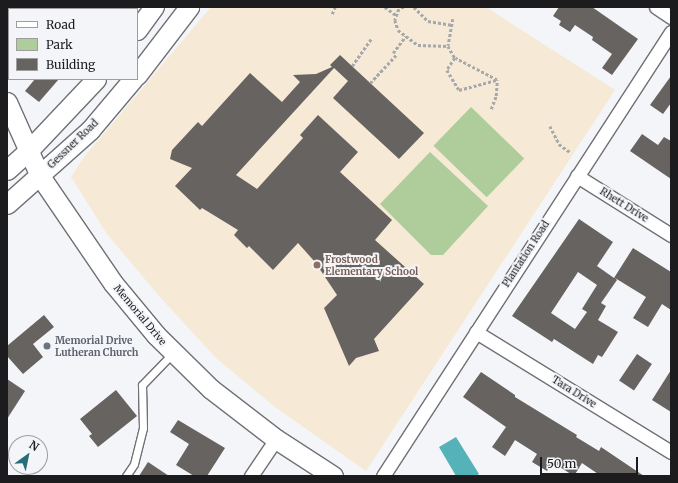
<!DOCTYPE html>
<html>
<head>
<meta charset="utf-8">
<style>
	body { margin:0 }
	#map { position:relative; width:678px; height:483px; overflow:hidden; background:#f4f5f9; font-family:Merriweather,serif }
	div>[style] { position:absolute }
	.education>* { inset:0; background:#f6e9d5 }
	.green>* { inset:0; background:#aecd9a; transform-origin:0 0 }
	.water>* { inset:0; background:#55b2b8 }
	.building>* { inset:0; background:#676361; transform-origin:0 0 }
	.path>* { height:2.5px; margin-top:-1.25px; transform-origin:0; background:repeating-linear-gradient(90deg,#a7a8ab 0 3px,transparent 0 5px) }
	.roads { filter:drop-shadow(1px 0 #707175) drop-shadow(-1px 0 #707175) drop-shadow(0 1px #707175) drop-shadow(0 -1px #707175) }
	.lane>* { height:7px; margin:-3.5px; padding:0 3.5px; transform-origin:3.5px; border-radius:3.5px; background:#fff }
	.street>* { height:13px; margin:-6.5px; padding:0 6.5px; transform-origin:6.5px; border-radius:6.5px; background:#fff }
	.secondary>* { height:19px; margin:-9.5px; padding:0 9.5px; transform-origin:9.5px; border-radius:9.5px; background:#fff }
	.dots>* { width:11px; height:11px; translate:-50% -50%; box-sizing:border-box; border:2px solid #f4f5f9; border-radius:50% }
	span { translate:-50% -50%; white-space:nowrap; text-align:center; line-height:1.15; -webkit-text-stroke:4px #f4f5f9; paint-order:stroke }
	.street-label { font-size:10px; color:#1c1c1e }
	.education-label { font-size:10px; color:#785e54; font-weight:700 }
	.left { translate:0 -50%; text-align:left }
	.worship-label { font-size:10px; color:#5b616d; font-weight:700 }
	.frame { position:absolute; inset:0; border:8px solid #1c1c1e; pointer-events:none }
	.legend { position:absolute; left:8px; top:8px; width:130px; height:72px; box-sizing:border-box; background:#f4f5f9; border:1px solid #9e9ea1; margin:0; padding:5px 7px; list-style:none; font-size:12px; color:#1c1c1e }
	.legend li { display:flex; align-items:center; gap:8px; height:20px }
	.legend b { width:20px; border:1px solid #9e9ea1 }
	.north { position:absolute; left:8px; top:435px; width:40px; height:40px; box-sizing:border-box; background:#f4f5f9; border:1px solid #9e9ea1; border-radius:50%; rotate:33deg; font-size:11px; font-weight:700; line-height:16px; text-align:center; color:#1c1c1e }
	.north::after { content:''; display:block; margin:auto; width:14px; height:18px; background:#266f7a; clip-path:polygon(50% 0,100% 100%,50% 72%,0 100%) }
	.scale { position:absolute; left:540px; top:457px; width:98px; height:18px; box-sizing:border-box; border:2px solid #1c1c1e; border-top:0; padding-left:5px; font-size:12px; line-height:14px; white-space:nowrap; color:#1c1c1e; -webkit-text-stroke:3px #f4f5f9; paint-order:stroke }
</style>
</head>
<body>
<div id="map">
	<div class="education">
		<i style="clip-path:polygon(211px 7px,486px 7px,615px 90px,366px 471px,275px 407px,216px 358px,159px 296px,107px 234px,71px 177px,84px 157px)"></i>
	</div>
	<div class="green">
		<i style="left:471px;top:107px;width:74px;height:54px;rotate:44deg"></i>
		<i style="clip-path:polygon(430px 152px,488px 206px,443px 255px,431px 255px,380px 204px)"></i>
	</div>
	<div class="water">
		<i style="clip-path:polygon(456px 437px,479px 474px,476px 476px,456px 476px,439px 447px)"></i>
	</div>
	<div class="building">
		<i style="clip-path:polygon(559px 7px,592px 7px,638px 39px,612px 75px,602px 68px,612px 54px,592px 40px,593px 37px,575px 25px,570px 32px,559px 25px,561px 21px,553px 16px)"></i>
		<i style="clip-path:polygon(340px 55px,424px 133px,399px 159px,333px 98px,348px 81px,334px 68px,236px 175px,257px 189px,303px 138px,300px 135px,318px 115px,358px 152px,340px 172px,392px 220px,375px 240px,424px 284px,374px 339px,379px 351px,356px 358px,349px 366px,324px 308px,337px 295px,315px 262px,298px 243px,273px 270px,249px 246px,247px 248px,234px 235px,238px 230px,202px 208px,200px 210px,175px 186px,192px 168px,170px 159px,172px 150px,198px 122px,202px 126px,250px 73px,282px 102px,300px 82px,293px 75px,316px 74px,332px 67px,330px 65px)"></i>
		<i style="clip-path:polygon(671px 76px,671px 103px,663px 114px,650px 105px)"></i>
		<i style="clip-path:polygon(35px 79px,59px 79px,39px 102px,25px 91px)"></i>
		<i style="clip-path:polygon(642px 134px,658px 145px,664px 137px,671px 141px,671px 179px,630px 151px)"></i>
		<i style="clip-path:polygon(evenodd,579px 219px,613px 242px,597px 266px,614px 278px,633px 248px,671px 272px,671px 310px,662px 304px,648px 327px,633px 318px,646px 297px,615px 278px,617px 280px,601px 303px,606px 306px,598px 320px,618px 332px,602px 357px,598px 355px,593px 364px,554px 339px,552px 342px,512px 316px,579px 219px,578px 272px,597px 285px,582px 309px,587px 312px,575px 329px,551px 313px,578px 272px)"></i>
		<i style="clip-path:polygon(44px 315px,54px 327px,33px 344px,43px 357px,23px 374px,7px 356px,7px 346px)"></i>
		<i style="left:637px;top:354px;width:18px;height:32px;rotate:34deg"></i>
		<i style="clip-path:polygon(671px 370px,671px 412px,652px 400px)"></i>
		<i style="clip-path:polygon(481px 372px,515px 395px,515px 397px,577px 435px,576px 437px,599px 451px,601px 447px,644px 476px,601px 476px,582px 463px,574px 476px,552px 462px,547px 471px,532px 462px,537px 454px,515px 440px,505px 456px,492px 447px,506px 427px,463px 397px)"></i>
		<i style="clip-path:polygon(7px 379px,25px 391px,7px 419px)"></i>
		<i style="clip-path:polygon(116px 390px,137px 416px,98px 447px,89px 436px,92px 434px,80px 419px)"></i>
		<i style="clip-path:polygon(178px 420px,225px 448px,207px 476px,194px 476px,176px 465px,189px 444px,170px 432px)"></i>
		<i style="clip-path:polygon(148px 462px,169px 476px,139px 476px)"></i>
	</div>
	<div class="path">
		<i style="left:385px;top:7px;width:14px;rotate:36deg"></i>
		<i style="left:404px;top:7px;width:5px;rotate:158deg"></i>
		<i style="left:399px;top:9px;width:12px;rotate:110deg"></i>
		<i style="left:395px;top:20px;width:10px;rotate:73deg"></i>
		<i style="left:398px;top:30px;width:25px;rotate:37deg"></i>
		<i style="left:418px;top:45px;width:30px;rotate:2deg"></i>
		<i style="left:414px;top:7px;width:20px;rotate:45deg"></i>
		<i style="left:428px;top:21px;width:25px;rotate:9deg"></i>
		<i style="left:332px;top:14px;width:8px;rotate:-67deg"></i>
		<i style="left:453px;top:19px;width:27px;rotate:100deg"></i>
		<i style="left:448px;top:46px;width:14px;rotate:60deg"></i>
		<i style="left:393px;top:53px;width:21px;rotate:-53deg"></i>
		<i style="left:352px;top:66px;width:33px;rotate:-55deg"></i>
		<i style="left:370px;top:83px;width:38px;rotate:-47deg"></i>
		<i style="left:491px;top:109px;width:14px;rotate:-69deg"></i>
		<i style="left:496px;top:96px;width:16px;rotate:-86deg"></i>
		<i style="left:497px;top:80px;width:47px;rotate:-152.4deg"></i>
		<i style="left:455px;top:58px;width:14px;rotate:124deg"></i>
		<i style="left:447px;top:70px;width:23px;rotate:59deg"></i>
		<i style="left:459px;top:90px;width:39px;rotate:-15deg"></i>
		<i style="left:550px;top:126px;width:20px;rotate:63deg"></i>
		<i style="left:559px;top:144px;width:14px;rotate:36deg"></i>
	</div>
	<div class="roads">
		<div class="lane">
			<i style="left:126px;top:476px;width:14px;rotate:-56deg"></i>
			<i style="left:134px;top:464px;width:37px;rotate:-76deg"></i>
			<i style="left:143px;top:428px;width:43px;rotate:-91.3deg"></i>
			<i style="left:142px;top:385px;width:45px;rotate:-45.9deg"></i>
		</div>
		<div class="street">
			<i style="left:77px;top:7px;width:2px;rotate:63deg"></i>
			<i style="left:656px;top:7px;width:18px;rotate:34deg"></i>
			<i style="left:577px;top:176px;width:111px;rotate:32.1deg"></i>
			<i style="left:476px;top:332px;width:229px;rotate:31.6deg"></i>
			<i style="left:251px;top:476px;width:45px;rotate:-56deg"></i>
			<i style="left:383px;top:476px;width:529px;rotate:-57.03deg"></i>
		</div>
		<div class="secondary">
			<i style="left:137px;top:30px;width:29px;rotate:-54deg"></i>
			<i style="left:137px;top:75px;width:86px;rotate:-52.6deg"></i>
			<i style="left:7px;top:102px;width:81px;rotate:66deg"></i>
			<i style="left:40px;top:176px;width:130px;rotate:55.7deg"></i>
			<i style="left:113px;top:283px;width:67px;rotate:50.4deg"></i>
			<i style="left:156px;top:335px;width:77px;rotate:44.5deg"></i>
			<i style="left:211px;top:389px;width:82px;rotate:37.6deg"></i>
			<i style="left:276px;top:439px;width:68px;rotate:33deg"></i>
			<i style="left:7px;top:170px;width:28px;rotate:-42deg"></i>
			<i style="left:28px;top:151px;width:99px;rotate:-46.6deg"></i>
			<i style="left:7px;top:204px;width:111px;rotate:-41.7deg"></i>
			<i style="left:90px;top:130px;width:67px;rotate:-49.9deg"></i>
		</div>
	</div>
	<div class="dots">
		<i style="left:317px;top:265px;background:#8d6e63"></i>
		<i style="left:47px;top:346px;background:#6b7280"></i>
	</div>
	<div class="street-label">
		<span style="left:73px;top:144px;rotate:-44deg">Gessner Road</span>
		<span style="left:624px;top:205px;rotate:32deg">Rhett Drive</span>
		<span style="left:526px;top:254px;rotate:-57deg">Plantation Road</span>
		<span style="left:140px;top:315px;rotate:50deg">Memorial Drive</span>
		<span style="left:574px;top:392px;rotate:32deg">Tara Drive</span>
	</div>
	<div class="education-label">
		<span class="left" style="left:325px;top:265px">Frostwood<br>Elementary School</span>
	</div>
	<div class="worship-label">
		<span class="left" style="left:55px;top:346px">Memorial Drive<br>Lutheran Church</span>
	</div>
	<div class="frame"></div>
	<ul class="legend">
	<li><b style="height:5px;background:#fff"></b>Road</li>
	<li><b style="height:11px;background:#aecd9a"></b>Park</li>
	<li><b style="height:11px;background:#676361"></b>Building</li>
	</ul>
	<div class="north">N</div>
	<div class="scale">50 m</div>
</div>
</body>
</html>
